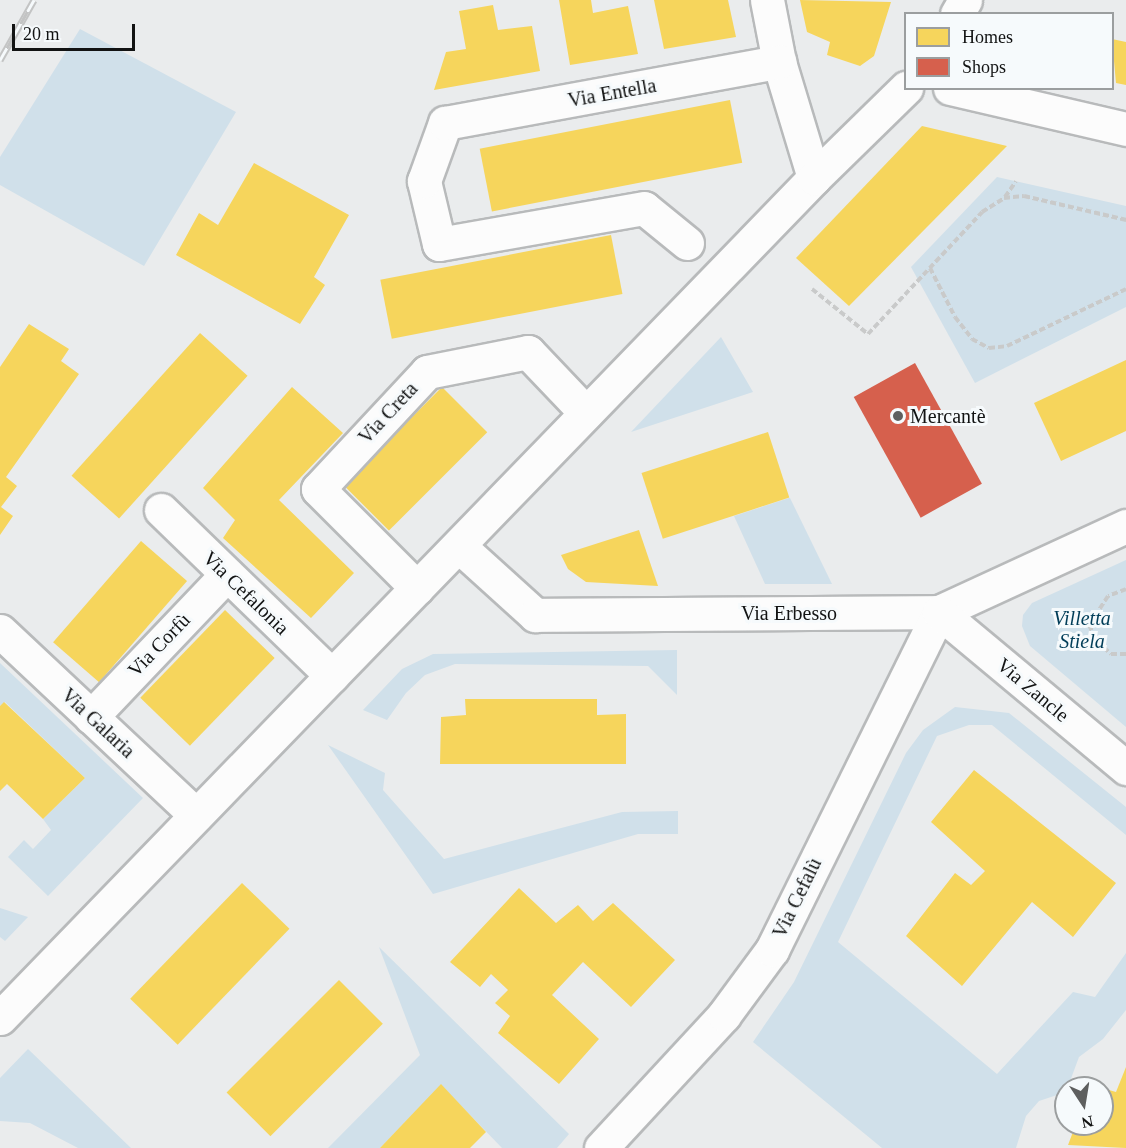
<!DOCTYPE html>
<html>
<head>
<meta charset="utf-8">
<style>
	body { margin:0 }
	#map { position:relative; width:1126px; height:1148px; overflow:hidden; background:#eaeced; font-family:"Times New Roman",serif }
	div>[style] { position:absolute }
	.green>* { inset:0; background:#d0e0ea }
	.homes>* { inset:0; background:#f6d55c; transform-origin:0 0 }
	.shops>* { inset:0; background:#d6604d; transform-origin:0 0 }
	.path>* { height:4px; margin-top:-2px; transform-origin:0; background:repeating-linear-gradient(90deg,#c9caca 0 6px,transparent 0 9px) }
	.roads { filter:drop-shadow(2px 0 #b8babb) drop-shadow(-2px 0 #b8babb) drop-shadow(0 2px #b8babb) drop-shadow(0 -2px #b8babb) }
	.minor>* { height:33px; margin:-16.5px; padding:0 16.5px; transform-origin:16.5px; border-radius:16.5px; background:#fcfcfc }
	.rail>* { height:7px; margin-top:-3.5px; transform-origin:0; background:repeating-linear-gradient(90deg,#f6fafc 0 14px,#c3c4c4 0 28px); box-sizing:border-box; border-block:2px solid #c3c4c4 }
	.dots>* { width:16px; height:16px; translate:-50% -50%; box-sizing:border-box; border:3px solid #f6fafc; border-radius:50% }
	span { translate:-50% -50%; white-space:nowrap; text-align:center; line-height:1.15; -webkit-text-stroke:6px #f6fafc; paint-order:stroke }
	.street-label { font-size:20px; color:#121313 }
	.poi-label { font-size:20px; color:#121313 }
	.left { translate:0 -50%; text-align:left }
	.park-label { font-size:20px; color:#013d58; font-style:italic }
	.legend { position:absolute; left:904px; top:12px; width:210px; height:78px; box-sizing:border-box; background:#f6fafc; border:2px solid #9b9e9f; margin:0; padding:8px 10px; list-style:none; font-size:18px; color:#121313 }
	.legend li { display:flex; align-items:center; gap:12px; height:30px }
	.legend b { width:30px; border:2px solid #9b9e9f }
	.north { position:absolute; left:1054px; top:1076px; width:60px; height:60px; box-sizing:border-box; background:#f6fafc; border:2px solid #9b9e9f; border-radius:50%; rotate:168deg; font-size:16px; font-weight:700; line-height:24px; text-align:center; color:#121313 }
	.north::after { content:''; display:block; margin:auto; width:21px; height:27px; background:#5e5f5f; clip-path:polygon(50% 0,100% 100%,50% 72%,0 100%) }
	.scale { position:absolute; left:12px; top:24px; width:123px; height:27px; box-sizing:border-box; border:3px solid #121313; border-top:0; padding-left:8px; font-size:18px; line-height:21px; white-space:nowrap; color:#121313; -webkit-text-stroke:4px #f6fafc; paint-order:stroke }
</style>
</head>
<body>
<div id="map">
	<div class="green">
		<i style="clip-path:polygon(80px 29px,236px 112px,144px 266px,0 185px,0 157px)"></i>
		<i style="clip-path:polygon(997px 177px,1126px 206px,1126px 307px,975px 383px,911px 267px)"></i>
		<i style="clip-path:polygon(721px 337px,753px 392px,631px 432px)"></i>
		<i style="clip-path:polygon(789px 498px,790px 498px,832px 584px,765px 584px,734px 516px)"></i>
		<i style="clip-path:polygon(1126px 560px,1126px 727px,1030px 646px,1022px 626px,1023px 615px,1032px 603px)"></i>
		<i style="clip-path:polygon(677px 650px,677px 695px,648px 666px,455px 664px,425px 675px,406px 693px,387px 720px,363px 710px,402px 669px,433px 654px)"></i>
		<i style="clip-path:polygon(0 663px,143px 798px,48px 896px,8px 857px,24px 840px,33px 849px,51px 830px,43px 819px,85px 778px,5px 702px,0 706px)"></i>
		<i style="clip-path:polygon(955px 707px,1009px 713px,1126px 807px,1126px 835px,992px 725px,969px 725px,937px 736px,838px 942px,997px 1074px,1073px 992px,1095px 997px,1126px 953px,1126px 1010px,1103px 1039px,1079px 1057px,1066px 1092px,1039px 1101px,1026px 1116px,1016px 1148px,882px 1148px,753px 1042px,794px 982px,906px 753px,923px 730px)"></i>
		<i style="clip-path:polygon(328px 745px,385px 773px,383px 790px,444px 859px,622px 812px,678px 811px,678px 834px,638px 834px,433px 894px)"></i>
		<i style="clip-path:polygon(0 908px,28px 917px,5px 941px,0 937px)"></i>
		<i style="clip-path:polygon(379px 947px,569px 1134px,557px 1148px,502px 1148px,441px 1085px,380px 1148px,328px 1148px,420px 1055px)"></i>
		<i style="clip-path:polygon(28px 1049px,131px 1148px,78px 1148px,30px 1123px,0 1121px,0 1078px)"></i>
	</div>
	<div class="homes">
		<i style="clip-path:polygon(559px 0,591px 0,593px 13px,628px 6px,638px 54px,570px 65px)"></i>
		<i style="clip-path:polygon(654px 0,728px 0,736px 37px,664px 49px)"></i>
		<i style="clip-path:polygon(800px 0,891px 2px,874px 56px,860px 66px,827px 55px,830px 42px,807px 32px)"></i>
		<i style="clip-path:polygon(493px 5px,498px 30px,532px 26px,540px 71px,434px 90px,446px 52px,466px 49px,459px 11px)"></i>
		<i style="clip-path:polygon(1112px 39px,1126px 42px,1126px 85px,1116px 83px)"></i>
		<i style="left:730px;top:100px;width:64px;height:255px;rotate:79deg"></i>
		<i style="clip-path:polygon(922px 126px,1007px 146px,849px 306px,796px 258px)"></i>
		<i style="clip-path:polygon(254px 163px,349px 215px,314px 277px,325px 285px,300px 324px,176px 255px,199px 213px,218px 225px)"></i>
		<i style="left:611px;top:235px;width:60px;height:235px;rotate:79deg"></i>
		<i style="clip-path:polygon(29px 324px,69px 349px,61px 361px,79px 374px,6px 477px,17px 486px,1px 507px,13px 516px,0 535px,0 367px)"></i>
		<i style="left:200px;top:333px;width:64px;height:192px;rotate:42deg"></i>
		<i style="clip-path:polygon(1126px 360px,1126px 431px,1061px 461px,1034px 403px)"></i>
		<i style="clip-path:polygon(292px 387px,343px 433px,279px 500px,354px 573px,311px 618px,223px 538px,235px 520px,203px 488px)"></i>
		<i style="left:442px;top:387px;width:64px;height:139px;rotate:45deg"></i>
		<i style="left:768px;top:432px;width:69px;height:133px;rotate:72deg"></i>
		<i style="clip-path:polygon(639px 530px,658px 586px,586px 582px,568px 569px,561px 555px)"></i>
		<i style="left:141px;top:541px;width:61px;height:134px;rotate:41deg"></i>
		<i style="left:225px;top:610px;width:69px;height:122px;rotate:44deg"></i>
		<i style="clip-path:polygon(465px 699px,597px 699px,597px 715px,626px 714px,626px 764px,440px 764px,441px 717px,466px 715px)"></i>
		<i style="clip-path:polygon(4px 702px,85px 778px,43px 819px,7px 784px,0 791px,0 706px)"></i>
		<i style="clip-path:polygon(974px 770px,1116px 883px,1073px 937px,1032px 902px,962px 986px,906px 936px,955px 873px,971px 885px,985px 871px,931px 822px)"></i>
		<i style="left:242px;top:883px;width:66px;height:161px;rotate:44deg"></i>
		<i style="clip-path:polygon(519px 888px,556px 923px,578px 905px,593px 921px,613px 903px,675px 960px,631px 1007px,583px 962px,552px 995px,599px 1039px,559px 1084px,498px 1033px,510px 1016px,495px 1003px,508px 990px,491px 974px,480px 987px,450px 962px)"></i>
		<i style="left:339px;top:980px;width:62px;height:159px;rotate:45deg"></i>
		<i style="clip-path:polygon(1126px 1067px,1126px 1148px,1068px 1145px,1076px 1124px,1102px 1124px,1102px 1088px,1116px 1092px)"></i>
		<i style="clip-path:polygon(441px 1084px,486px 1132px,470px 1148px,380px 1148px)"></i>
	</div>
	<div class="shops">
		<i style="left:915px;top:363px;width:138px;height:70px;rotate:61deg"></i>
	</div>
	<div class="path">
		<i style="left:1005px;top:197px;width:19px;rotate:-55deg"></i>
		<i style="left:930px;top:268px;width:55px;rotate:63deg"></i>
		<i style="left:955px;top:317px;width:28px;rotate:52deg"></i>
		<i style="left:972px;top:339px;width:19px;rotate:28deg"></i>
		<i style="left:989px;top:348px;width:18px;rotate:-6deg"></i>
		<i style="left:1007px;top:346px;width:132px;rotate:-25.6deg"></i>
		<i style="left:812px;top:289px;width:72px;rotate:38.8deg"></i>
		<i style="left:868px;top:334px;width:167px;rotate:-46.9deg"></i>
		<i style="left:982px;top:212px;width:26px;rotate:-32deg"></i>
		<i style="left:1004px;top:198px;width:20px;rotate:-6deg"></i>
		<i style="left:1024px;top:196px;width:105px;rotate:13.2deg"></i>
		<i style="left:1126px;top:589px;width:19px;rotate:159deg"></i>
		<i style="left:1108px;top:596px;width:35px;rotate:123deg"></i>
		<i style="left:1089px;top:625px;width:18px;rotate:63deg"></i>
		<i style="left:1097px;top:641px;width:19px;rotate:43deg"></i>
		<i style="left:1111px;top:654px;width:15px"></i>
	</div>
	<div class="roads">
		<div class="minor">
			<i style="left:767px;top:0;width:63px;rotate:79deg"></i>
			<i style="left:779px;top:62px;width:121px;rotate:73.2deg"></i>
			<i style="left:957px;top:14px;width:16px;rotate:-60deg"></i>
			<i style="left:950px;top:88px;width:181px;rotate:13.1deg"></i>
			<i style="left:687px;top:243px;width:55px;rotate:-140.9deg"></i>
			<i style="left:644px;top:208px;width:208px;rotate:170deg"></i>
			<i style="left:439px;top:244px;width:65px;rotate:-103.4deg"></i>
			<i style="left:424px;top:181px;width:62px;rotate:-70.1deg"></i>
			<i style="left:445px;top:123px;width:340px;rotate:-10.4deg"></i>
			<i style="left:161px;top:510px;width:238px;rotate:44.1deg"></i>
			<i style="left:459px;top:546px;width:103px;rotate:42.2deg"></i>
			<i style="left:535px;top:615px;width:404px;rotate:-0.4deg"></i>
			<i style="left:939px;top:612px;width:206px;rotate:-24.7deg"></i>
			<i style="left:417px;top:588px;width:140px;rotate:-135deg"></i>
			<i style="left:318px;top:489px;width:160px;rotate:-47deg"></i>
			<i style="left:427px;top:372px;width:103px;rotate:-11.2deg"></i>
			<i style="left:528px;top:352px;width:84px;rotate:46.4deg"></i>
			<i style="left:0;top:631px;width:269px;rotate:43.2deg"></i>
			<i style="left:91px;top:717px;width:197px;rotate:-46.4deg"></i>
			<i style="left:0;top:1018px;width:1170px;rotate:-45.9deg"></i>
			<i style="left:814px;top:178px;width:129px;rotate:-44.4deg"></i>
			<i style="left:601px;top:1148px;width:181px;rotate:-47.2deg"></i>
			<i style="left:724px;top:1015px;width:81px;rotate:-53.6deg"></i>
			<i style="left:772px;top:950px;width:377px;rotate:-63.7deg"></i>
			<i style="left:939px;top:612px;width:244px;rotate:39.8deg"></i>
		</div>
	</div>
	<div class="rail">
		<i style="left:0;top:60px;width:69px;rotate:-60.5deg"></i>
	</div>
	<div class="dots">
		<i style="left:898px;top:416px;background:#5e5f5f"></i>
	</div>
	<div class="street-label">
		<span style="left:612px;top:93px;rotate:-10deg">Via Entella</span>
		<span style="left:388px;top:413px;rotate:-47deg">Via Creta</span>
		<span style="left:246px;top:593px;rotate:44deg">Via Cefalonia</span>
		<span style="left:789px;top:613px">Via Erbesso</span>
		<span style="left:159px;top:645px;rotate:-46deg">Via Corfù</span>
		<span style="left:1033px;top:690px;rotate:40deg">Via Zancle</span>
		<span style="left:98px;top:723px;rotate:43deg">Via Galaria</span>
		<span style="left:797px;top:898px;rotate:-64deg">Via Cefalù</span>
	</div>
	<div class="poi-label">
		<span class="left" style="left:910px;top:416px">Mercantè</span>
	</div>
	<div class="park-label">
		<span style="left:1082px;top:630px">Villetta<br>Stiela</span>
	</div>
	<ul class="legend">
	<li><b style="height:16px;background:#f6d55c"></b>Homes</li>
	<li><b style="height:16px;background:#d6604d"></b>Shops</li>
	</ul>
	<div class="north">N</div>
	<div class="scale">20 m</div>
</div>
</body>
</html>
